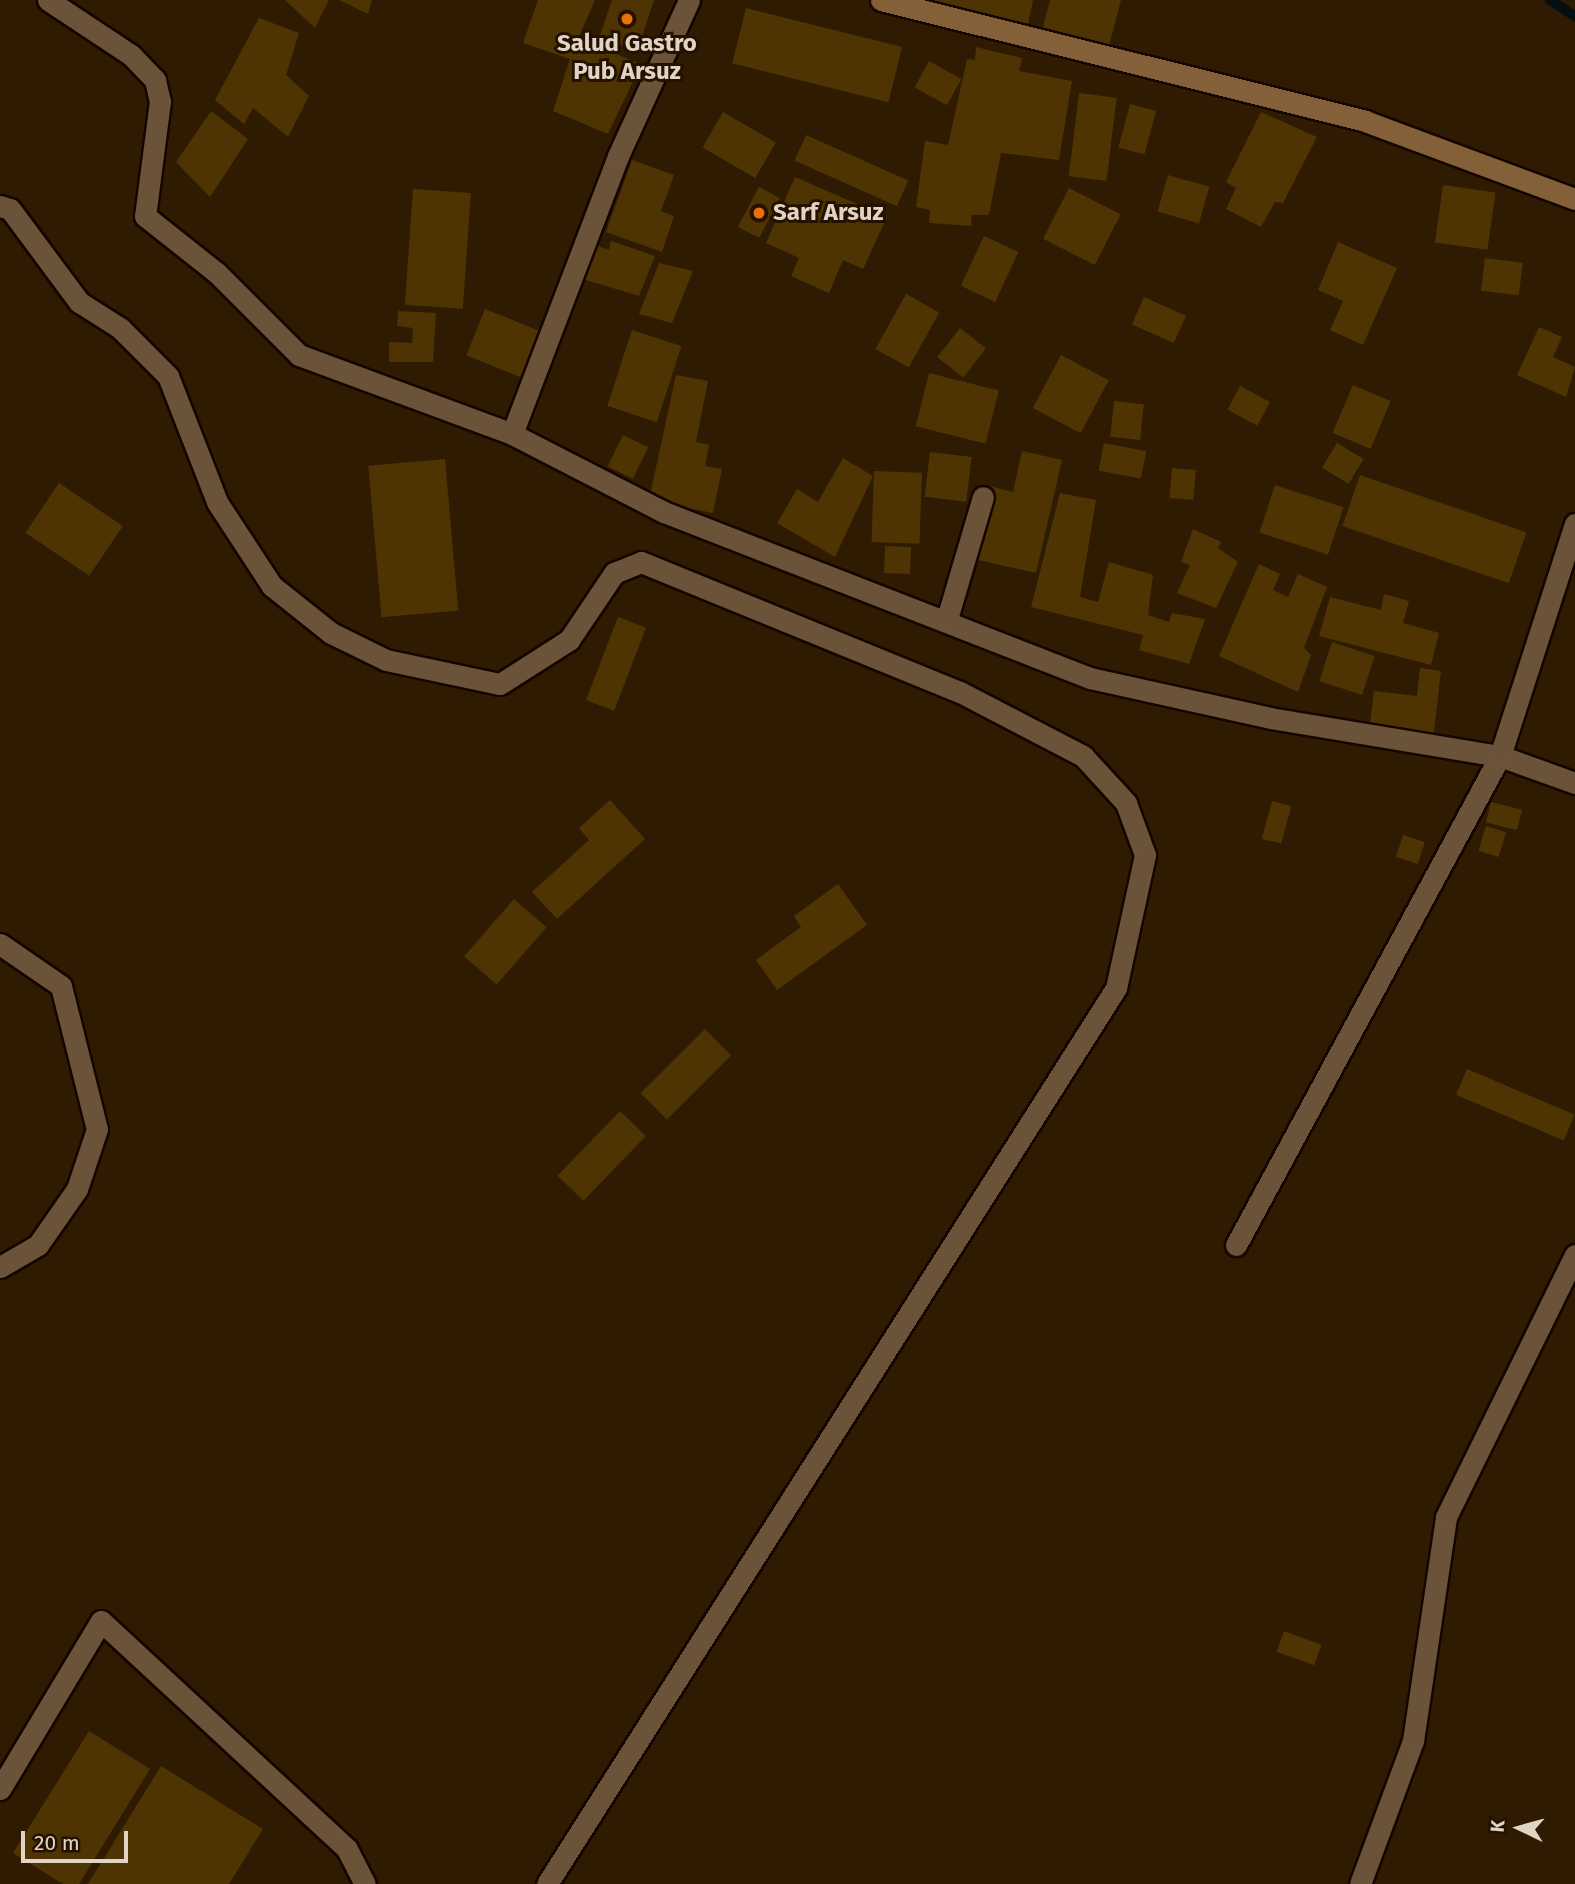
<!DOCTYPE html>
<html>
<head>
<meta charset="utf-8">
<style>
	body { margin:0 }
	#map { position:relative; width:1575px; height:1884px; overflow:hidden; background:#2e1b02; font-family:"Fira Sans",sans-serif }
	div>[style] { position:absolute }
	.stream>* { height:10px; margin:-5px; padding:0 5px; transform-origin:5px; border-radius:5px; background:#040f11 }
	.building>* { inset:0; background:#4f3403; transform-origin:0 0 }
	.roads { filter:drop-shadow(2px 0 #150500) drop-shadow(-2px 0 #150500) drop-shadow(0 2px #150500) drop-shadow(0 -2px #150500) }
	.street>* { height:21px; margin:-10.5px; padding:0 10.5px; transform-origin:10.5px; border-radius:10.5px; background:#6a5339 }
	.secondary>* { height:21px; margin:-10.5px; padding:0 10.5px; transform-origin:10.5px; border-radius:10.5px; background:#836038 }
	.dots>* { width:19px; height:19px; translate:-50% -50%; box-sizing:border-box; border:4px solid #241100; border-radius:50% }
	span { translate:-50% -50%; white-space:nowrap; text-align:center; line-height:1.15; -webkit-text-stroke:6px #241100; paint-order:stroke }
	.poi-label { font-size:24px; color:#e1d4c5; font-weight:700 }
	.left { translate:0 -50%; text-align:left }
	.north { position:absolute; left:1484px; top:1793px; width:70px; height:70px; -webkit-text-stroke:5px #241100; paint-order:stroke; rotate:275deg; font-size:19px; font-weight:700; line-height:28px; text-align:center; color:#e1d4c5 }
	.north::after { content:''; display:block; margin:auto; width:24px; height:32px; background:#e1d4c5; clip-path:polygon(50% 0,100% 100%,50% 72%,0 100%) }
	.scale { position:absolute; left:21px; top:1831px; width:107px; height:32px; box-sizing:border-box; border:4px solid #e1d4c5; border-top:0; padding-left:9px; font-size:21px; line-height:24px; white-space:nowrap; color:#e1d4c5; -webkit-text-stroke:5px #241100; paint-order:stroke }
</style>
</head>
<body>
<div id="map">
	<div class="stream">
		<i style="left:1550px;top:0;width:30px;rotate:33deg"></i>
	</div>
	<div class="building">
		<i style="clip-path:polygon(285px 0,329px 0,315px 28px)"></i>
		<i style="clip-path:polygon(339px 0,372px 0,368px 14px)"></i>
		<i style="clip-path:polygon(538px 0,595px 0,578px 39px,641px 64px,608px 134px,553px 111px,570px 59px,523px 43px)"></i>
		<i style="clip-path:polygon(612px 0,654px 0,637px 51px,599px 38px)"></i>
		<i style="clip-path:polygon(932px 0,1033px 0,1028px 24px)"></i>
		<i style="clip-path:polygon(1050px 0,1121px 0,1109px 46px,1043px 27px)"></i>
		<i style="left:746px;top:8px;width:161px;height:57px;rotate:14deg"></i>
		<i style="clip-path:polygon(259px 18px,299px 33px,286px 75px,309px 96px,288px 137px,253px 108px,244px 124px,215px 100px)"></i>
		<i style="clip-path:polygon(976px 47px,1022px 58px,1019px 71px,1072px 81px,1059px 160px,1001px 153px,989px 215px,971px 215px,972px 226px,929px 223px,930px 210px,916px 207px,925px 141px,948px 145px,967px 59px,975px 60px)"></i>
		<i style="left:929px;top:61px;width:37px;height:30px;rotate:29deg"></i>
		<i style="left:1079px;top:93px;width:38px;height:84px;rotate:7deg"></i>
		<i style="left:1130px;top:104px;width:27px;height:45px;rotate:15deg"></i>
		<i style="clip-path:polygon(211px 111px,248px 139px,210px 197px,176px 162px)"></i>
		<i style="left:723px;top:112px;width:61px;height:41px;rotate:30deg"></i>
		<i style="clip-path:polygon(1261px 112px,1317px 137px,1283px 203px,1275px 202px,1261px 227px,1226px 209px,1236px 188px,1226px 182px)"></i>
		<i style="left:806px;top:135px;width:112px;height:28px;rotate:24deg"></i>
		<i style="clip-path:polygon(632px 160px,674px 175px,661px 211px,674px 216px,662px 252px,606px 232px)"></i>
		<i style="left:1168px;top:175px;width:43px;height:38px;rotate:16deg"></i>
		<i style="clip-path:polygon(795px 177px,887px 217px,863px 269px,843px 260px,829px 293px,791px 276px,799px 258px,766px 243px)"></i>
		<i style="left:1443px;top:185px;width:53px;height:58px;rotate:8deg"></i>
		<i style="left:759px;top:187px;width:24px;height:45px;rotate:28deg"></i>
		<i style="left:1069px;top:188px;width:58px;height:57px;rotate:27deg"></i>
		<i style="left:413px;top:189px;width:58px;height:116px;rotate:4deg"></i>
		<i style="left:984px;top:236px;width:38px;height:55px;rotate:25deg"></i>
		<i style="clip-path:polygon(611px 241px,655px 256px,639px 296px,579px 278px,590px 243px,609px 250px)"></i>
		<i style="clip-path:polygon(1338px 242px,1397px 268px,1363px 345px,1330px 330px,1343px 301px,1318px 290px)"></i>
		<i style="left:1485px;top:258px;width:38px;height:33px;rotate:7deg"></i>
		<i style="clip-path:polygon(659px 263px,693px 271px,672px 323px,639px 314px)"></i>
		<i style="left:906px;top:294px;width:38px;height:63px;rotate:29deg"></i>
		<i style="left:1144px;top:297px;width:46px;height:30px;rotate:24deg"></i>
		<i style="left:485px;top:309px;width:64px;height:50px;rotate:22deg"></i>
		<i style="clip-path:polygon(398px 311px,436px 313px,433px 362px,389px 362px,389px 342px,412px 343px,413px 328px,397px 326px)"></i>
		<i style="clip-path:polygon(1539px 327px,1562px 337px,1553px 357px,1575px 367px,1566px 397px,1517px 375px)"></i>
		<i style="left:960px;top:328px;width:33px;height:37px;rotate:38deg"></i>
		<i style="left:632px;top:330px;width:52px;height:80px;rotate:18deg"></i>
		<i style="left:1061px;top:355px;width:54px;height:60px;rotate:28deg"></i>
		<i style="left:929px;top:373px;width:72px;height:55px;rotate:14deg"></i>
		<i style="clip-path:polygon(676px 375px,708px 381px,696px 442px,709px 445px,705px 466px,722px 469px,713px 513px,649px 500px)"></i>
		<i style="left:1353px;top:385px;width:41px;height:52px;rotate:23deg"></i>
		<i style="left:1240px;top:386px;width:34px;height:27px;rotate:28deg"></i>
		<i style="left:1114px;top:401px;width:30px;height:36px;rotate:6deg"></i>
		<i style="left:623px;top:435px;width:28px;height:35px;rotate:26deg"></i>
		<i style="left:1104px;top:443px;width:43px;height:28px;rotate:11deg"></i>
		<i style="left:1337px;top:443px;width:31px;height:29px;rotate:31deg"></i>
		<i style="clip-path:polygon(1022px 451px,1062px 460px,1036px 573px,974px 559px,990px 486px,1013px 492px)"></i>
		<i style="left:930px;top:452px;width:42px;height:45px;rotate:7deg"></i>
		<i style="clip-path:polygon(843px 458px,873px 476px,835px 557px,777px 523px,797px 489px,818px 502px)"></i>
		<i style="left:445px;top:459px;width:152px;height:77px;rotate:85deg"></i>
		<i style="left:1172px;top:468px;width:24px;height:30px;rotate:5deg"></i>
		<i style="left:874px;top:471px;width:48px;height:71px;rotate:2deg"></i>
		<i style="left:1360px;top:475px;width:176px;height:54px;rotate:19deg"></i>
		<i style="left:59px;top:483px;width:77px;height:60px;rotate:34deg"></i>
		<i style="left:1275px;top:485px;width:72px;height:50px;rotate:18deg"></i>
		<i style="clip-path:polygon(1060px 493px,1096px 500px,1080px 597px,1098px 602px,1109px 562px,1153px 575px,1148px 615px,1169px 622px,1172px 613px,1205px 619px,1189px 664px,1139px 650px,1143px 635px,1031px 607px)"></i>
		<i style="clip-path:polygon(1193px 529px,1221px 542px,1218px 548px,1238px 562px,1216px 608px,1177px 593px,1190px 565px,1181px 562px)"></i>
		<i style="left:885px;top:546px;width:26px;height:27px;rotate:2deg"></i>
		<i style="clip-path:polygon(1259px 564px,1280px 574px,1273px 590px,1288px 597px,1298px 574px,1327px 587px,1304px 648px,1311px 655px,1298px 692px,1219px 656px)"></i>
		<i style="clip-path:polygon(1384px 594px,1409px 601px,1403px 623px,1439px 633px,1431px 665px,1319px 636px,1330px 597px,1381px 610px)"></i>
		<i style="left:618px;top:617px;width:30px;height:89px;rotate:21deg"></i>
		<i style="left:1332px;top:642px;width:45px;height:41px;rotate:18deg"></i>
		<i style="clip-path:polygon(1420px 668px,1441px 671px,1433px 740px,1369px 732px,1374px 691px,1417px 696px)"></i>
		<i style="clip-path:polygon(610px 800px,645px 839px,557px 919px,532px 892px,589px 840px,579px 828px)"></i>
		<i style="left:1272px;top:801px;width:20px;height:39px;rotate:15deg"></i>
		<i style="left:1491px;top:802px;width:32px;height:21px;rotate:14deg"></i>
		<i style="left:1486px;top:826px;width:21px;height:26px;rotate:17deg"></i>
		<i style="left:1403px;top:835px;width:23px;height:23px;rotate:18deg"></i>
		<i style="clip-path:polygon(838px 884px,867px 925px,777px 990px,756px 960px,801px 927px,794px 916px)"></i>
		<i style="left:514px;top:899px;width:43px;height:76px;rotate:41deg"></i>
		<i style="left:705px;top:1029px;width:37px;height:91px;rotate:45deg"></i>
		<i style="left:1467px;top:1069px;width:117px;height:28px;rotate:23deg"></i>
		<i style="left:620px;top:1111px;width:36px;height:90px;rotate:44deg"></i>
		<i style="left:1284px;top:1631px;width:40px;height:22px;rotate:20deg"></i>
		<i style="clip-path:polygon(89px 1731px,150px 1769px,79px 1884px,63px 1884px,13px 1853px)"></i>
		<i style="clip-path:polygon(161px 1766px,263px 1829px,229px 1884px,88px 1884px)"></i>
	</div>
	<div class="roads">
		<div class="street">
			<i style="left:48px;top:0;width:100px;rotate:33.5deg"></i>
			<i style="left:131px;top:55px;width:35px;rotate:46deg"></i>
			<i style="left:155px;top:80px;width:22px;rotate:77deg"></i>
			<i style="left:160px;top:101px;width:116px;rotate:97.4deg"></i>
			<i style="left:145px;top:216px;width:92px;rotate:38.4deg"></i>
			<i style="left:217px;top:273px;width:116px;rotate:45deg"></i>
			<i style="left:299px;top:355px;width:227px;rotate:20.3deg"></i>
			<i style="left:512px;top:434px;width:171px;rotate:27.2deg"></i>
			<i style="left:664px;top:512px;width:457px;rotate:21.3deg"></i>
			<i style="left:1090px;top:678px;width:184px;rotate:12.5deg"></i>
			<i style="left:1270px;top:718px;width:233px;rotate:9.4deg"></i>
			<i style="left:1500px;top:756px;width:80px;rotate:19.8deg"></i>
			<i style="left:0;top:206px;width:10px;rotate:17deg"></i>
			<i style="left:10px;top:209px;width:116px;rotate:53.4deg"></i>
			<i style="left:79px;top:302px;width:49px;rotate:32.4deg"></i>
			<i style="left:120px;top:328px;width:68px;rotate:45deg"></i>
			<i style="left:168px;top:376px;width:135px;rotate:68.7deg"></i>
			<i style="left:217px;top:502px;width:100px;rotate:56.8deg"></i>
			<i style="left:272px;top:586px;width:75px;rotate:38.5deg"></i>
			<i style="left:331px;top:633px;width:61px;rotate:26.1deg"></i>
			<i style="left:386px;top:660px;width:116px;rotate:11.9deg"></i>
			<i style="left:500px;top:684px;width:82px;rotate:-32.5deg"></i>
			<i style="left:569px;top:640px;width:81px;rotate:-56.1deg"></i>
			<i style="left:614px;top:573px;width:29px;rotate:-22deg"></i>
			<i style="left:641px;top:562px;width:344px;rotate:22.2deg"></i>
			<i style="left:960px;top:692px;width:139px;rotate:27.5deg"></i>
			<i style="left:1083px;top:756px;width:64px;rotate:47.5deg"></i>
			<i style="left:1126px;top:803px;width:55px;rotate:69.9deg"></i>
			<i style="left:1145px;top:855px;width:136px;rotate:102.3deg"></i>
			<i style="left:1116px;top:988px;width:1061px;rotate:122.42deg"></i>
			<i style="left:512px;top:434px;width:298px;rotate:-69.1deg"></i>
			<i style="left:618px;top:156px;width:171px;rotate:-65.5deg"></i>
			<i style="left:947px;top:619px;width:127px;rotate:-73.6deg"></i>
			<i style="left:0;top:944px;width:74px;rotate:34.5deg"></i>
			<i style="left:61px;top:986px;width:147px;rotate:75.9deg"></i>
			<i style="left:97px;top:1129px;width:63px;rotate:108.4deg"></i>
			<i style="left:77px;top:1189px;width:68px;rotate:124.9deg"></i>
			<i style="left:38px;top:1245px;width:44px;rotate:149.9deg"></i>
			<i style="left:1236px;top:1245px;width:556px;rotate:-61.64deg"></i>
			<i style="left:1500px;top:756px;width:244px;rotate:-72.1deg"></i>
			<i style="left:0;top:1789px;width:196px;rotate:-59deg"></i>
			<i style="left:101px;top:1621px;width:335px;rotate:42.8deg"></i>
			<i style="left:347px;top:1849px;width:39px;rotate:63deg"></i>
			<i style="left:1360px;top:1884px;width:153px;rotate:-69.7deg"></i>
			<i style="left:1413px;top:1741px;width:226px;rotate:-81.6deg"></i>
			<i style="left:1446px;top:1517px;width:292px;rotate:-63.8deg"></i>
		</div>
		<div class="secondary">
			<i style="left:881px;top:0;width:499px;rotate:14deg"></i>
			<i style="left:1365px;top:121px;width:224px;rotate:20.4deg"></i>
		</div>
	</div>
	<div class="dots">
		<i style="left:627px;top:19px;background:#e8710a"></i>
		<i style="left:759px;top:213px;background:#e8710a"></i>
	</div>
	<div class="poi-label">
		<span style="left:627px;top:58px">Salud Gastro<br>Pub Arsuz</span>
		<span class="left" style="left:773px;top:213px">Sarf Arsuz</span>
	</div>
	<div class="north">K</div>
	<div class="scale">20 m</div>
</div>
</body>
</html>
